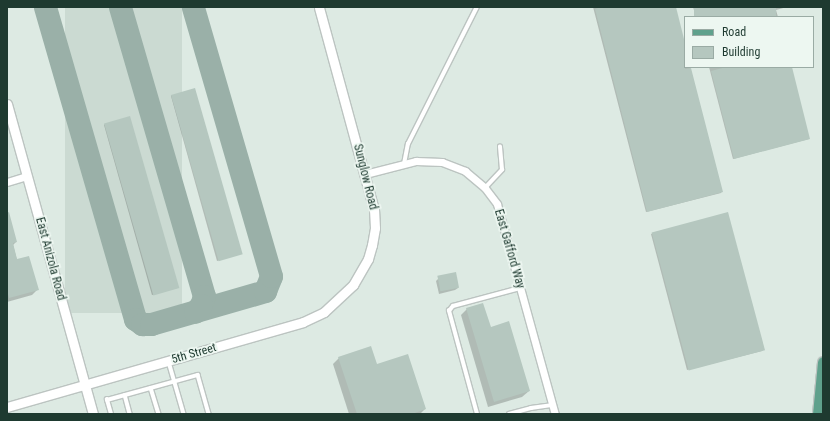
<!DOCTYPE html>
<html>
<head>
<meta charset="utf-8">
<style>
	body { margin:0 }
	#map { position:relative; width:830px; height:421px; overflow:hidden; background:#ddeae3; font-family:"Roboto Condensed",sans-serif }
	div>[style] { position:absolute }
	.built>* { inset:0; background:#cbdad2; transform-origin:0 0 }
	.shadow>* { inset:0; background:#0003 }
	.taxiway>* { height:23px; margin:-11.5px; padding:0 11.5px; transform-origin:11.5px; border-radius:11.5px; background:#9ab0a8 }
	.building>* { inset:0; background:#b5c7bf; transform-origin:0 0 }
	.roads { filter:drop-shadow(1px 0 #bcc4c1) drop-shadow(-1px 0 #bcc4c1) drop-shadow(0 1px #bcc4c1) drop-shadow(0 -1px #bcc4c1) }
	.service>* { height:3.5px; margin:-1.75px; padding:0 1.75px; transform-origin:1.75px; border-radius:1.75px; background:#fff }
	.minor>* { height:7px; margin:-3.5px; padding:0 3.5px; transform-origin:3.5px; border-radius:3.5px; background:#fff }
	.tertiary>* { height:9px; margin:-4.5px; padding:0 4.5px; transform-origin:4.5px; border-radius:4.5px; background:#fff }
	.primary>* { height:11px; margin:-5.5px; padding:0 5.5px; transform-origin:5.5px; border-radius:5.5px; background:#5fa18c }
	span { translate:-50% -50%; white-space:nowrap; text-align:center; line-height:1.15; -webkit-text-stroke:3.5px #edf7f1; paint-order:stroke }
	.street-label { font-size:12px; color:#1e3a30 }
	.frame { position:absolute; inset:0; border:8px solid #1e3a30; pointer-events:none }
	.legend { position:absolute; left:684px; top:16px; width:130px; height:52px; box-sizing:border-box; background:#edf7f1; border:1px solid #9aaba4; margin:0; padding:5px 7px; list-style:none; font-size:12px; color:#1e3a30 }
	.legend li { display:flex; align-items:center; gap:8px; height:20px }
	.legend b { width:20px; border:1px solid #9aaba4 }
</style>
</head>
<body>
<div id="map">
	<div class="built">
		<i style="left:65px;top:7px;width:117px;height:306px"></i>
	</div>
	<div class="shadow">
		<i style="clip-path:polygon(593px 7px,675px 7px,685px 47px,685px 67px,690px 67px,722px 191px,721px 193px,646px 212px)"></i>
		<i style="clip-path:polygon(693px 7px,787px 7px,776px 10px,778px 17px,696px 17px)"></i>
		<i style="clip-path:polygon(709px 67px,791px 67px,809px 139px,733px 159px)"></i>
		<i style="clip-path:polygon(172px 95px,239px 254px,217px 261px,171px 96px)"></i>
		<i style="clip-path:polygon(105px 124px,177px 288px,152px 295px,104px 125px)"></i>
		<i style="clip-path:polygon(7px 213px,16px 242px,13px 245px,17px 260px,37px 290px,32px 295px,7px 302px)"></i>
		<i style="clip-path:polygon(653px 233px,763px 350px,762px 351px,687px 370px,651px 234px)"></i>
		<i style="clip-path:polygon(439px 278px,458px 288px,455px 290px,439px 294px,436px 281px)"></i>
		<i style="clip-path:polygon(467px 309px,490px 328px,529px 391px,522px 397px,488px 407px,461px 315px)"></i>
		<i style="clip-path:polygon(339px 358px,376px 366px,425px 409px,420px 414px,349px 414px,333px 364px)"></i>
	</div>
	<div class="taxiway">
		<i style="left:45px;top:7px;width:325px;rotate:73.9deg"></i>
		<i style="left:135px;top:319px;width:9px;rotate:36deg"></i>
		<i style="left:142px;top:324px;width:9px"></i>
		<i style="left:151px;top:324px;width:119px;rotate:-16.1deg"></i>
		<i style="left:265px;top:291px;width:16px;rotate:-68deg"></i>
		<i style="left:271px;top:276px;width:280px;rotate:-106.2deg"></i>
		<i style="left:120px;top:7px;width:301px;rotate:73.8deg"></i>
		<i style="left:204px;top:296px;width:9px;rotate:108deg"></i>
		<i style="left:201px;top:305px;width:9px;rotate:131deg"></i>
	</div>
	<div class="building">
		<i style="clip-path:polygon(601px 7px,676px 7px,685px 43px,685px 69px,691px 68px,723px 192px,647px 212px,595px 9px)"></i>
		<i style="left:694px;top:7px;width:82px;height:10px"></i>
		<i style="clip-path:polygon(726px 67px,792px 67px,810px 139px,734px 159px,711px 71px)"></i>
		<i style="left:195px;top:88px;width:173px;height:25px;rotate:74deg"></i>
		<i style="left:130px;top:116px;width:179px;height:27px;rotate:74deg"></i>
		<i style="clip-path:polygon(9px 212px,17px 242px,13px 243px,17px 259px,29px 256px,39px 290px,9px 298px,7px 290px,7px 213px)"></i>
		<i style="left:728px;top:212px;width:143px;height:79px;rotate:75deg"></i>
		<i style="left:456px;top:272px;width:16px;height:19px;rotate:79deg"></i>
		<i style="clip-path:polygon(483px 303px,491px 327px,509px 321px,530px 391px,494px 402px,466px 308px)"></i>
		<i style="clip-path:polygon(371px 346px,377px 364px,408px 354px,426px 409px,412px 414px,357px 414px,338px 357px)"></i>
	</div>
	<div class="roads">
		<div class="service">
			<i style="left:404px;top:164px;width:20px;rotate:-79deg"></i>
			<i style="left:408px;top:144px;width:153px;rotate:-63.3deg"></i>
			<i style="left:485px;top:188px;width:25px;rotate:-47deg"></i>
			<i style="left:502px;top:170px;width:23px;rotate:-95deg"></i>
			<i style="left:169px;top:362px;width:54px;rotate:73.9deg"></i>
			<i style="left:151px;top:388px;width:27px;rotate:73deg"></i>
			<i style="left:125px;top:395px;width:20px;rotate:75deg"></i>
			<i style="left:111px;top:414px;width:15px;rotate:-106deg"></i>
			<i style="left:107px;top:400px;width:94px;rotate:-15.4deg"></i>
			<i style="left:198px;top:375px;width:41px;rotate:74.2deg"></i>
			<i style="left:477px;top:414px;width:107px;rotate:-105.2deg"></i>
			<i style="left:449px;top:311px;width:6px;rotate:-51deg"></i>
			<i style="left:453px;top:306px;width:69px;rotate:-15deg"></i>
			<i style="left:509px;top:414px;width:23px;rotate:-15deg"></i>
			<i style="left:531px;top:408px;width:22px;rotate:-8deg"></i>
		</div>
		<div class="minor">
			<i style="left:365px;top:174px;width:53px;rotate:-14.3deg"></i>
			<i style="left:416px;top:161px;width:26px;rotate:2deg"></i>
			<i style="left:442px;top:162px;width:25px;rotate:21deg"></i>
			<i style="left:465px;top:171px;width:26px;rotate:40deg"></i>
			<i style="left:485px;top:188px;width:20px;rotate:53deg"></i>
			<i style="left:497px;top:204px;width:218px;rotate:74.6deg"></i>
			<i style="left:7px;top:182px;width:21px;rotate:-17deg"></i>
		</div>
		<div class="tertiary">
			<i style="left:7px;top:104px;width:322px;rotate:74.5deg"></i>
			<i style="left:7px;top:407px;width:308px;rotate:-16deg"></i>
			<i style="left:303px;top:322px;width:23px;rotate:-25deg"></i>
			<i style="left:324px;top:312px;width:40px;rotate:-43deg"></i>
			<i style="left:353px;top:285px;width:30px;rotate:-60deg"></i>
			<i style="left:368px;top:259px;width:15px;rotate:-74deg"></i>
			<i style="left:372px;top:245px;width:17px;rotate:-80deg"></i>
			<i style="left:375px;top:228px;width:18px;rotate:-93deg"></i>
			<i style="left:374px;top:210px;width:210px;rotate:-105.2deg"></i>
		</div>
		<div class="primary">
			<i style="left:818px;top:414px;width:52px;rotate:-84.5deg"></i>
		</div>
	</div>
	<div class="street-label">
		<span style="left:365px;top:177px;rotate:76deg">Sunglow Road</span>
		<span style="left:509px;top:249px;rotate:74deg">East Gafford Way</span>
		<span style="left:50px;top:259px;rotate:75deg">East Anizola Road</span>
		<span style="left:194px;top:354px;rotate:-16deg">5th Street</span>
	</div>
	<div class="frame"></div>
	<ul class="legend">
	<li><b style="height:5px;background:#5fa18c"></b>Road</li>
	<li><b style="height:11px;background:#b5c7bf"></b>Building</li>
	</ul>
</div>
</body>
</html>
